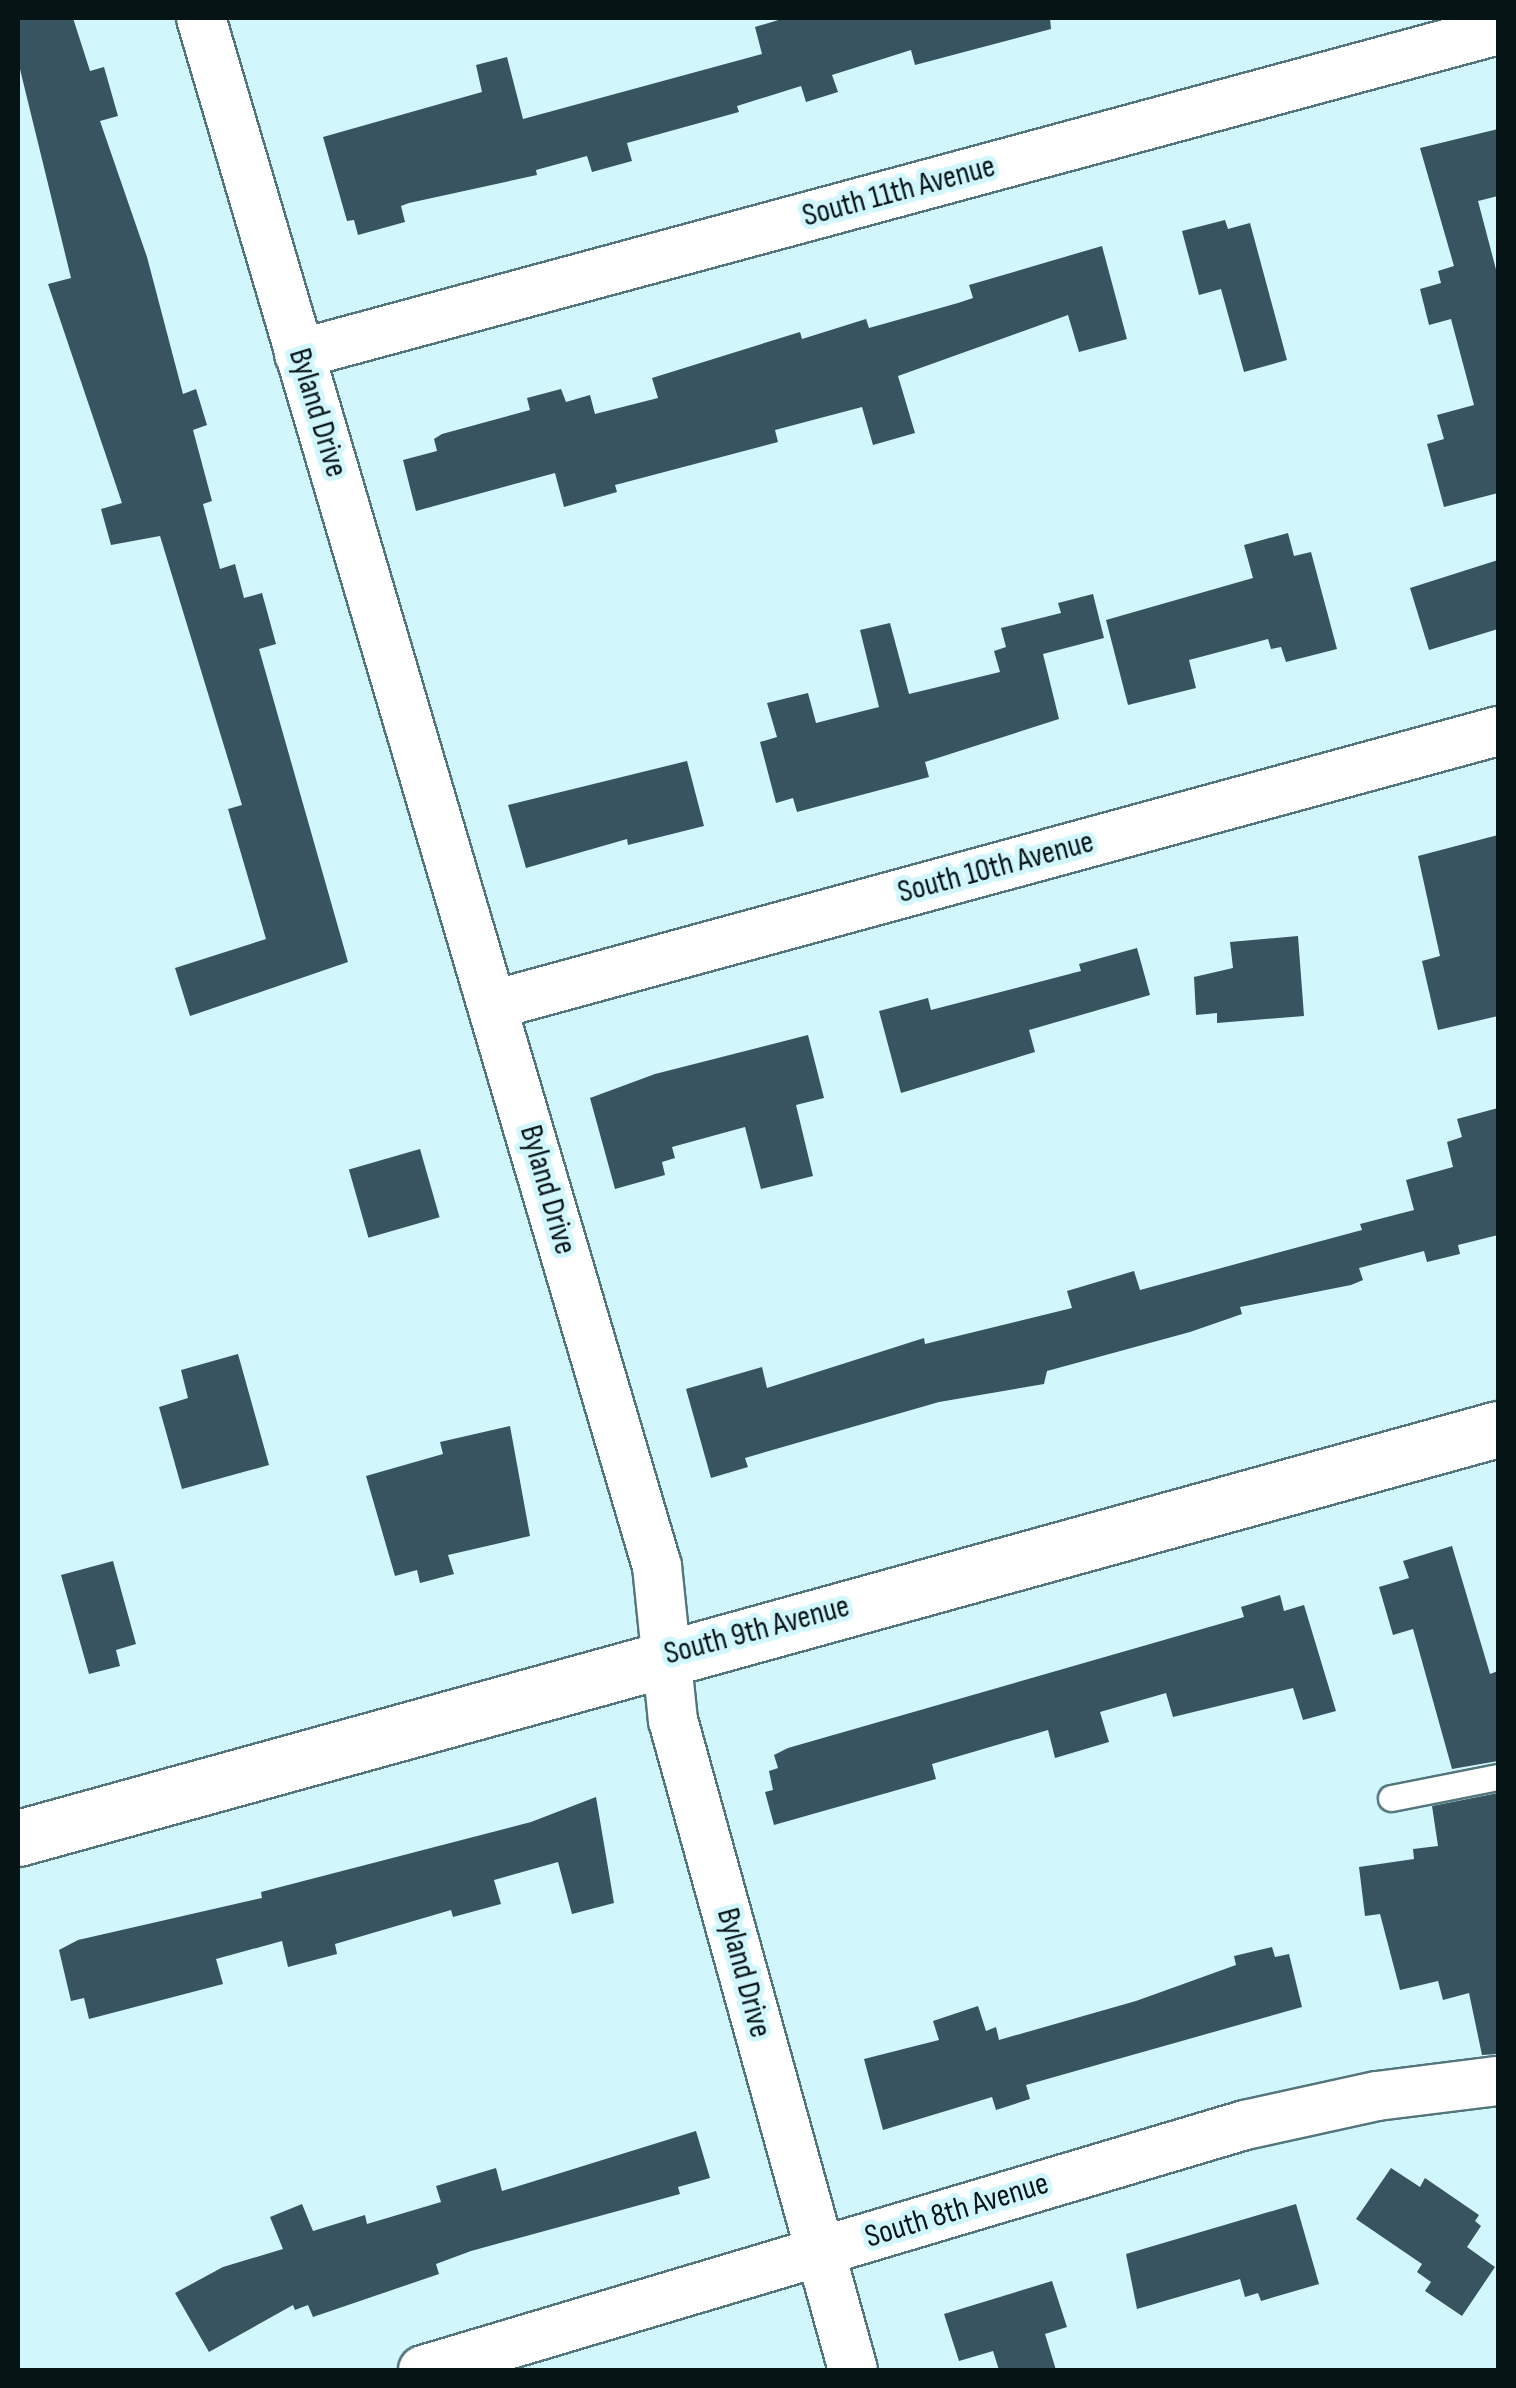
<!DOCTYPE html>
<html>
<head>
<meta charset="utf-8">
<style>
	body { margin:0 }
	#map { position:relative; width:1516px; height:2388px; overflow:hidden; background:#d1f7fd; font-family:"Sofia Sans Condensed",sans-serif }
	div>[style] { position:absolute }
	.building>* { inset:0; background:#375460; transform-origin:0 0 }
	.roads { filter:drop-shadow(2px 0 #53757b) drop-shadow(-2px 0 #53757b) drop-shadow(0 2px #53757b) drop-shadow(0 -2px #53757b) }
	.service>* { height:25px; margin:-12.5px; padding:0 12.5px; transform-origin:12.5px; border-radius:12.5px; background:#fff }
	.minor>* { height:48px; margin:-24px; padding:0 24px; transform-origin:24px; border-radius:24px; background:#fff }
	.tertiary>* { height:55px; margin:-27.5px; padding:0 27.5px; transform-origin:27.5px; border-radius:27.5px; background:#fff }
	span { translate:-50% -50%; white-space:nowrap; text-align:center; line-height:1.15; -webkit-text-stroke:10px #d1f7fd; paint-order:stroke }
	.street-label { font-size:32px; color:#061416 }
	.frame { position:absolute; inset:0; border:20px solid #061416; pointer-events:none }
</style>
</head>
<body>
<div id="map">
	<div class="building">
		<i style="clip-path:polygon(18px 18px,73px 18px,90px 71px,104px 67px,118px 116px,100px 121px,147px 257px,183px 394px,196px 389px,207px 425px,193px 430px,212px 501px,203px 504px,220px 569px,235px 564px,244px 598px,262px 593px,276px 644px,259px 649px,348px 962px,190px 1016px,175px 968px,266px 939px,228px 809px,242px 805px,160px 536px,111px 545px,101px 509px,122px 503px,48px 284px,71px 278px,18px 61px)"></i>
		<i style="clip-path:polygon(785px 18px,1050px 18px,1051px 29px,915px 65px,911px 50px,832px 75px,838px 92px,806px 102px,801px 86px,737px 106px,739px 112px,627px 143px,632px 161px,592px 172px,587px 156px,536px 170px,537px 175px,409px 203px,401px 206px,405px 222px,358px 235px,354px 220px,347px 221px,323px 137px,482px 92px,476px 65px,507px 57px,523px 119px,762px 54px,755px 27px)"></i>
		<i style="clip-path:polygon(1498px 129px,1498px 196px,1478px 201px,1498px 277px,1498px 493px,1444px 507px,1427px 444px,1444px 439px,1437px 415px,1474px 405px,1451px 319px,1429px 325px,1420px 289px,1441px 283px,1438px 271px,1454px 266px,1420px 148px)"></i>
		<i style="clip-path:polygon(1225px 220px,1228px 229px,1250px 223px,1287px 360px,1244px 372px,1221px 289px,1199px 295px,1182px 231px)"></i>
		<i style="clip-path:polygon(1102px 246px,1127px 339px,1079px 352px,1068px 315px,898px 376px,915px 433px,873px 445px,862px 407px,775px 430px,778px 442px,615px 485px,617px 492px,564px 507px,555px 473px,416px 511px,403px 460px,437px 451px,434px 439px,442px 434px,530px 410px,527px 398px,561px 389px,566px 402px,590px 395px,595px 414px,658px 398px,652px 378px,800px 332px,802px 339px,866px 319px,869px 328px,958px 303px,973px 298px,969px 285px)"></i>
		<i style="clip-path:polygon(1288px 533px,1294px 556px,1311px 552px,1337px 649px,1286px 662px,1281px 647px,1271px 649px,1268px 639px,1189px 660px,1196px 688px,1128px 705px,1106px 620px,1253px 578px,1244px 545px)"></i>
		<i style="clip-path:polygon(1498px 560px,1498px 629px,1429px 650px,1410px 588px)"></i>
		<i style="clip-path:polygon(1093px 594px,1104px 638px,1043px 654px,1059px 719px,925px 762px,929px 777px,797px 812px,793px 798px,776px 803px,760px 742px,777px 737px,767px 703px,808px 693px,816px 723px,879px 707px,860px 630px,890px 623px,909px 694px,1000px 672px,994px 651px,1006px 647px,1001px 628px,1061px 613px,1058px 603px)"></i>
		<i style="clip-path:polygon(687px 761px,704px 826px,628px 845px,627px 839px,526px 868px,508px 805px)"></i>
		<i style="clip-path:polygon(1498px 835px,1498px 1016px,1438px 1030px,1422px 961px,1440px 956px,1418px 856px)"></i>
		<i style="clip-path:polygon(1298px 936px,1304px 1016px,1217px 1023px,1217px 1013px,1196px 1015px,1194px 977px,1233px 968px,1230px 942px)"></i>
		<i style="clip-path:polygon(1137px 948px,1150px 995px,1029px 1030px,1035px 1052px,901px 1093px,879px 1011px,928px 998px,931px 1010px,1081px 971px,1079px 964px)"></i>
		<i style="clip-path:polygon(808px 1035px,824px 1098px,796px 1105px,813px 1176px,761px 1189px,745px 1127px,672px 1147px,675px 1158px,662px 1162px,665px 1175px,615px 1189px,590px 1098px,655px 1074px)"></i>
		<i style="clip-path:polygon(1498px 1108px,1498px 1235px,1458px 1245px,1460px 1254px,1427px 1262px,1424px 1251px,1359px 1268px,1363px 1280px,1351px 1285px,1240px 1307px,1242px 1314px,1190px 1332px,1047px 1371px,1044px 1384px,939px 1402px,745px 1458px,748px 1467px,711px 1478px,686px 1389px,762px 1367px,767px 1388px,924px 1338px,925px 1344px,1072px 1308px,1067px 1291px,1134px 1271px,1140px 1290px,1362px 1230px,1360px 1224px,1414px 1210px,1406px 1180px,1453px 1167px,1447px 1142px,1462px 1137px,1457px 1119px)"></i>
		<i style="left:420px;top:1149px;width:71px;height:74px;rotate:74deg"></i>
		<i style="clip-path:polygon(238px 1354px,269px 1465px,182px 1489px,159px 1407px,188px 1398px,181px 1370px)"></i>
		<i style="clip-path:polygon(510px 1426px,530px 1536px,448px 1555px,454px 1574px,420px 1583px,417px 1570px,395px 1576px,366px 1476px,443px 1454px,440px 1442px)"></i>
		<i style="clip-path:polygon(1452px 1546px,1490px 1674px,1498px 1671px,1498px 1761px,1452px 1769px,1413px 1629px,1393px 1635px,1379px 1587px,1409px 1578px,1403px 1561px)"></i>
		<i style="clip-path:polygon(113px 1561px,136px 1644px,116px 1650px,120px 1666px,89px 1674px,61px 1575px)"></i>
		<i style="clip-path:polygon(1280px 1595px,1284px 1611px,1304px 1605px,1336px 1711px,1303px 1720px,1293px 1688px,1173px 1717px,1166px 1693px,1100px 1712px,1109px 1742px,1055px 1758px,1048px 1730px,932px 1764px,936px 1779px,774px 1825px,765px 1792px,773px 1790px,769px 1771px,778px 1768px,774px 1755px,788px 1748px,1244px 1617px,1241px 1607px)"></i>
		<i style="clip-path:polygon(1498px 1793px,1498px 2054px,1482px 2055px,1469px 1993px,1443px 2000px,1438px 1981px,1400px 1990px,1380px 1914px,1365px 1916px,1359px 1867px,1414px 1859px,1413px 1849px,1438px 1846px,1432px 1806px)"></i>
		<i style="clip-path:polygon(596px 1797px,614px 1903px,572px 1914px,558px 1862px,494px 1880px,501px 1904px,453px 1917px,451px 1910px,335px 1944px,337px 1954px,288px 1967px,282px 1941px,216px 1959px,223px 1984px,89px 2019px,84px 1998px,71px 2001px,59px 1950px,78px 1940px,262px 1898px,261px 1892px,531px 1822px)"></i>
		<i style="clip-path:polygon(1272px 1947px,1275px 1957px,1289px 1954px,1302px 2007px,1026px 2085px,1030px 2099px,996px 2110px,992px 2097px,883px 2130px,864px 2059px,939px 2040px,933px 2021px,978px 2006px,986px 2031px,996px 2027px,999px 2040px,1136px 2001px,1236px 1965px,1234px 1956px)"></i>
		<i style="clip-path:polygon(696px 2131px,710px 2178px,678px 2187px,680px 2194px,471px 2251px,436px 2264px,439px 2274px,313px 2317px,308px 2305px,295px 2310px,293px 2305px,209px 2352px,175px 2293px,223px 2267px,283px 2249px,270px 2217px,302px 2204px,313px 2231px,365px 2215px,367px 2224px,441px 2202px,436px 2186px,496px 2168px,502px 2191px)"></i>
		<i style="clip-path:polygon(1391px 2168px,1420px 2187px,1425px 2178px,1479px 2215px,1475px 2221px,1481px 2226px,1467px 2247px,1495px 2267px,1462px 2316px,1425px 2291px,1431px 2282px,1417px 2272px,1422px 2264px,1356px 2219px)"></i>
		<i style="clip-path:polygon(1296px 2204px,1319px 2284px,1261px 2301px,1258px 2293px,1245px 2297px,1240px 2279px,1137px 2309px,1126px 2254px)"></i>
		<i style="clip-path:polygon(1052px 2281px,1067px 2327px,1045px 2334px,1056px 2370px,999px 2370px,993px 2351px,959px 2361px,944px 2314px)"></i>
	</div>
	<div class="roads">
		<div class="service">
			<i style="left:1391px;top:1798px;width:109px;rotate:-11.1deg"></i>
		</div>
		<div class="minor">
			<i style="left:201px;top:18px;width:1614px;rotate:73.59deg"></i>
			<i style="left:657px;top:1566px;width:155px;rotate:84.1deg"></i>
			<i style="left:673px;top:1720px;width:674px;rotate:74.52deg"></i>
			<i style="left:299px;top:354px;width:1242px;rotate:-15.12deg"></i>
			<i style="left:493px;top:1005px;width:1042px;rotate:-15.25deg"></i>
			<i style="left:423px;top:2370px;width:858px;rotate:-16.6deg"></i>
			<i style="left:1245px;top:2125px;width:135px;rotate:-12.4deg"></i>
			<i style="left:1377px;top:2096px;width:122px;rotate:-7.1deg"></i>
		</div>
		<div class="tertiary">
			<i style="left:18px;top:1838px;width:1535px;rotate:-15.45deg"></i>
		</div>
	</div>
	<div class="street-label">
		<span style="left:899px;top:192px;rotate:-15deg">South 11th Avenue</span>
		<span style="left:317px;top:413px;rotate:73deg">Byland Drive</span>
		<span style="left:996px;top:868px;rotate:-15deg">South 10th Avenue</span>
		<span style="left:547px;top:1190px;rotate:74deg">Byland Drive</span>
		<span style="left:757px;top:1631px;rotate:-15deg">South 9th Avenue</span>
		<span style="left:743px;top:1973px;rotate:75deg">Byland Drive</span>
		<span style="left:957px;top:2211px;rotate:-17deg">South 8th Avenue</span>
	</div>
	<div class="frame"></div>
</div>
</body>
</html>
